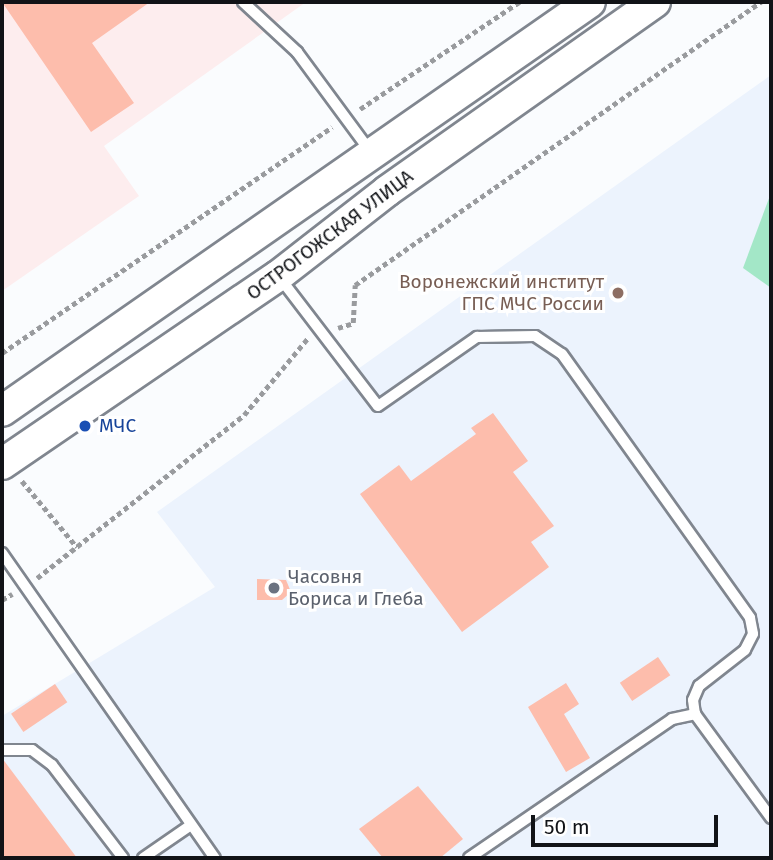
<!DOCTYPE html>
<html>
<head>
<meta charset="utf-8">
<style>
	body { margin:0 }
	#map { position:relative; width:773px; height:860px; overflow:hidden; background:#fafcfe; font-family:"Fira Sans",sans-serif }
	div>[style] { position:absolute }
	.commercial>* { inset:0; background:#fdedee }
	.built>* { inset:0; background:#ecf3fd }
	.green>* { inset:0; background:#a3e7c7 }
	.building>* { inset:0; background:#fdbdac; transform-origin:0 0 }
	.path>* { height:4.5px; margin-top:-2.25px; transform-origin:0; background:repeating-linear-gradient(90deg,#999b9e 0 5px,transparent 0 8.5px) }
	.roads { filter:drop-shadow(2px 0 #80868f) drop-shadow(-2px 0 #80868f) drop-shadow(0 2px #80868f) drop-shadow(0 -2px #80868f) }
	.lane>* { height:10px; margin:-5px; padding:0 5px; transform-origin:5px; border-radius:5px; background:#fff }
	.secondary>* { height:30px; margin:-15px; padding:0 15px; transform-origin:15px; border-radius:15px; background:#fff }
	.dots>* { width:19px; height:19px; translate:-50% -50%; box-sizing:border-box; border:4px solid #fff; border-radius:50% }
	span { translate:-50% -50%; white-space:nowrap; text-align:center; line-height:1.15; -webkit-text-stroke:6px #fff; paint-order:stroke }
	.street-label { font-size:19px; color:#111317 }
	.education-label { font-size:19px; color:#785e54 }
	.right { translate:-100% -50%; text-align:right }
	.transit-label { font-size:19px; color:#164399 }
	.left { translate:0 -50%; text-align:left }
	.worship-label { font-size:19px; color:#5b616d }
	.frame { position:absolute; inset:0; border:4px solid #111317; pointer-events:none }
	.scale { position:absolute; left:531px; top:815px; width:187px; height:32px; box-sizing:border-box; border:4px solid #111317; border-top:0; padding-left:9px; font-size:21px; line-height:24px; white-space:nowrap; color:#111317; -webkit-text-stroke:5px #fff; paint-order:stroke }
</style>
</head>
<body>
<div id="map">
	<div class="commercial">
		<i style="clip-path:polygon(2px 2px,306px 2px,104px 146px,139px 196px,2px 291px)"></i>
	</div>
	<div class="built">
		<i style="clip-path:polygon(771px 75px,771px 858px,2px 858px,2px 716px,215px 587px,157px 512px)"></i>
	</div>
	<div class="green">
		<i style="clip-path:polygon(771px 193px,771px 288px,743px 268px)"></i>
	</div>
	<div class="building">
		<i style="clip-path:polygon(2px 2px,150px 2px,92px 43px,134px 103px,91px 132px)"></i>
		<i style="clip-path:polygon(493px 413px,528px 461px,513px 472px,554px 526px,531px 542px,549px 567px,462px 632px,360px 494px,399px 465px,411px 481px,476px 434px,471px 428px)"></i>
		<i style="clip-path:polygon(257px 579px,286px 580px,291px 592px,282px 600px,257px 600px)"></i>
		<i style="left:658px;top:657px;width:22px;height:46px;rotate:56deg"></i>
		<i style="clip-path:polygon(566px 683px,579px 704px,564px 714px,590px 758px,566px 772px,528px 707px)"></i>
		<i style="left:55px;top:684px;width:22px;height:53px;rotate:56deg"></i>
		<i style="clip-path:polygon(2px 758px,77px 858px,2px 858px)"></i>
		<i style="clip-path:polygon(418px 786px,463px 839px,440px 858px,383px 858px,359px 829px)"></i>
	</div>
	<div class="path">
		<i style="left:360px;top:109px;width:192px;rotate:-33.9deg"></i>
		<i style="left:338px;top:328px;width:16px;rotate:-18deg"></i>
		<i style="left:353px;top:323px;width:38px;rotate:-87deg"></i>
		<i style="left:355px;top:285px;width:495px;rotate:-34.9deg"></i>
		<i style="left:2px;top:353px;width:400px;rotate:-34.4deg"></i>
		<i style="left:22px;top:481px;width:86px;rotate:50.2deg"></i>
		<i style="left:37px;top:578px;width:263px;rotate:-38.2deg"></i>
		<i style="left:244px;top:415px;width:99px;rotate:-50.3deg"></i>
		<i style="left:2px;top:600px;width:12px;rotate:-31deg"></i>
	</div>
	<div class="roads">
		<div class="lane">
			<i style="left:243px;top:2px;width:74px;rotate:42.8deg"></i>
			<i style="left:297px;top:52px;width:123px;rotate:53.6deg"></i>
			<i style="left:280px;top:278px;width:161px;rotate:52.6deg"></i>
			<i style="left:378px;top:406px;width:121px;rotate:-34.9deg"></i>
			<i style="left:477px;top:337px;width:58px;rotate:-1deg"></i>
			<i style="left:535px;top:336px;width:32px;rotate:34deg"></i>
			<i style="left:562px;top:354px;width:324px;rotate:54.5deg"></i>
			<i style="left:750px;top:618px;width:16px;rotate:79deg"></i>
			<i style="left:753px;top:634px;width:18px;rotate:117deg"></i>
			<i style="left:745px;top:650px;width:58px;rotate:142deg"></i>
			<i style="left:699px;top:686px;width:15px;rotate:113deg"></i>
			<i style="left:693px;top:700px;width:14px;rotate:82deg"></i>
			<i style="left:695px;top:714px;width:129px;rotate:53.8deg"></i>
			<i style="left:2px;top:553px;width:372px;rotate:55.1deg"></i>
			<i style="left:2px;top:750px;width:30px"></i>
			<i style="left:32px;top:750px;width:25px;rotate:37deg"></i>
			<i style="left:52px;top:765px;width:117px;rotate:52.6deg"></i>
			<i style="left:143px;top:858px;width:58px;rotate:-34.5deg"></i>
			<i style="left:469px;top:858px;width:246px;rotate:-34.4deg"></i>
			<i style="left:672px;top:719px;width:24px;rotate:-12deg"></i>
		</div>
		<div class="secondary">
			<i style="left:2px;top:411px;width:716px;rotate:-34.82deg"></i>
			<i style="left:2px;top:464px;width:334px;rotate:-34.3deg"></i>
			<i style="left:278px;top:276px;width:138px;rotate:-37.9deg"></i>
			<i style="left:387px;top:191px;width:328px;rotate:-35.2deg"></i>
		</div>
	</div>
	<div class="dots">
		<i style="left:618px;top:293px;background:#8d6e63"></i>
		<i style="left:85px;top:426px;background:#1a4fb4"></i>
		<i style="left:274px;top:588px;background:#6b7280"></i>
	</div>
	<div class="street-label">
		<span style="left:330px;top:235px;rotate:-37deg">ОСТРОГОЖСКАЯ УЛИЦА</span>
	</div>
	<div class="education-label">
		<span class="right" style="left:604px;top:293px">Воронежский институт<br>ГПС МЧС России</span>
	</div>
	<div class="transit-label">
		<span class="left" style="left:99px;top:426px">МЧС</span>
	</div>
	<div class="worship-label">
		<span class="left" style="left:288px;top:588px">Часовня<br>Бориса и Глеба</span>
	</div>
	<div class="frame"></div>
	<div class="scale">50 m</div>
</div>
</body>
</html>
